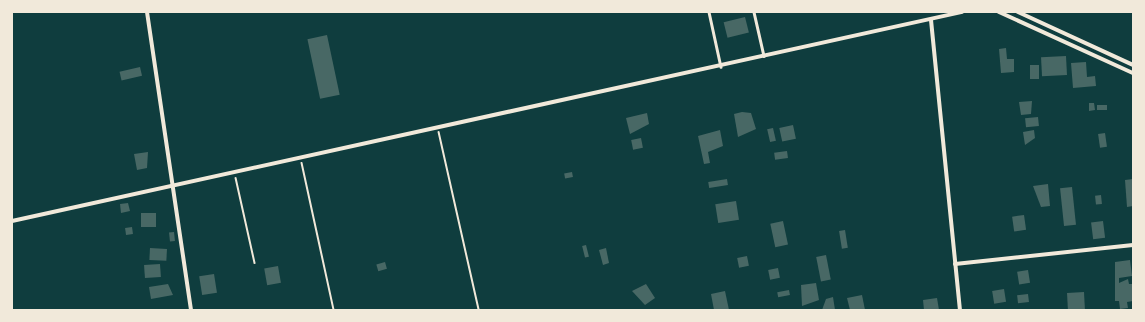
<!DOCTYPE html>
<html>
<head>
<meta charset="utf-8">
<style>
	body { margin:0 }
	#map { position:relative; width:1145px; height:322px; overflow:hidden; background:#0f3d3e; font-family:"Nunito Sans",sans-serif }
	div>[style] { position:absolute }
	.building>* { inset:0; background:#486865; transform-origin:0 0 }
	.path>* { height:1.5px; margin:-0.75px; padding:0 0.75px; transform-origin:0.75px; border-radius:0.75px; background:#f1e9da }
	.service>* { height:2.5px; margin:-1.25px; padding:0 1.25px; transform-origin:1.25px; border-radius:1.25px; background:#f1e9da }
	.minor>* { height:4px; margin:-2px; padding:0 2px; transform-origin:2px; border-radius:2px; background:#f1e9da }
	span { translate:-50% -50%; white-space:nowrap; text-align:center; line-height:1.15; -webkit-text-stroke:3px #f1e9da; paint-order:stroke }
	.frame { position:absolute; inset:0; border:13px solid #f1e9da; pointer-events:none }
</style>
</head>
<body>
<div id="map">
	<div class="building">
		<i style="left:745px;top:17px;width:16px;height:22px;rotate:76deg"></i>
		<i style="left:327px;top:35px;width:61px;height:20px;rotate:78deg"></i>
		<i style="clip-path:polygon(1006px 48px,1007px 59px,1014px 59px,1014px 72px,1001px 73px,999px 49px)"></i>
		<i style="left:1066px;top:56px;width:19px;height:25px;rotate:87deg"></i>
		<i style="clip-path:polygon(1086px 62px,1087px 77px,1095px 76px,1096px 86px,1073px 88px,1071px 63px)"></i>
		<i style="left:1030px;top:65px;width:9px;height:14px"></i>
		<i style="left:140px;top:67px;width:9px;height:21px;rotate:77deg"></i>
		<i style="clip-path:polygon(1032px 101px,1031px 114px,1021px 115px,1019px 102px)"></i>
		<i style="clip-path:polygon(1089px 103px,1094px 103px,1095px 110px,1089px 111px)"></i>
		<i style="left:1107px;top:105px;width:5px;height:10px;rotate:90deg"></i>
		<i style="clip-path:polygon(742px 112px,751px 113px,756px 129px,738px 137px,734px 114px)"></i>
		<i style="clip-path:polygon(647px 113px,649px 124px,630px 134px,626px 118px)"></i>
		<i style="left:1038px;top:117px;width:9px;height:13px;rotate:84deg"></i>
		<i style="left:793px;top:125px;width:14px;height:14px;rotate:78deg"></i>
		<i style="left:773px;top:128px;width:13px;height:6px;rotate:77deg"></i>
		<i style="clip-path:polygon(720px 130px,723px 146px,708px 152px,710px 163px,704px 164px,698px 136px)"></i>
		<i style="clip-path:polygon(1034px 130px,1035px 138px,1025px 145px,1023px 132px)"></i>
		<i style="left:1105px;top:133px;width:14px;height:7px;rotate:82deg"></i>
		<i style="left:641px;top:138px;width:10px;height:10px;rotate:79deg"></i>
		<i style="left:787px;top:151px;width:7px;height:13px;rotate:82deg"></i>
		<i style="clip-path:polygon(148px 152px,147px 168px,137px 170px,134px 154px)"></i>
		<i style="left:572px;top:172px;width:5px;height:8px;rotate:79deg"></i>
		<i style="left:727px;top:179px;width:6px;height:19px;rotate:81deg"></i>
		<i style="clip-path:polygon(1133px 179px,1133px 206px,1127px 207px,1125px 180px)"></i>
		<i style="clip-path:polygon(1048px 184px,1050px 206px,1041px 207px,1033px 186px)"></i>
		<i style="left:1072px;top:187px;width:38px;height:12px;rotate:84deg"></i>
		<i style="left:1101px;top:195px;width:9px;height:6px;rotate:84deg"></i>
		<i style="left:736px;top:201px;width:19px;height:21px;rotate:81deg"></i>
		<i style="clip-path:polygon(128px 203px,130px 211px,121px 213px,120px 204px)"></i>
		<i style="left:141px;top:213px;width:15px;height:14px"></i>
		<i style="left:1024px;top:215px;width:15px;height:12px;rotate:82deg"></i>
		<i style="left:783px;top:221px;width:24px;height:13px;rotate:78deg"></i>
		<i style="left:1103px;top:221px;width:17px;height:12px;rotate:83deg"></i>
		<i style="left:132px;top:227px;width:7px;height:7px;rotate:82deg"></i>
		<i style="left:845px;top:230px;width:18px;height:6px;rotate:81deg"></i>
		<i style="left:174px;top:232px;width:9px;height:5px;rotate:84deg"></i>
		<i style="left:586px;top:245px;width:12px;height:4px;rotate:76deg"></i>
		<i style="left:150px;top:248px;width:17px;height:12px;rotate:3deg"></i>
		<i style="clip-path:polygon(606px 248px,609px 263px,603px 265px,599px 250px)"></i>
		<i style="left:826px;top:255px;width:25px;height:10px;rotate:79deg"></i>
		<i style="left:747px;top:256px;width:10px;height:10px;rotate:79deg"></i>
		<i style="clip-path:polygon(1130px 260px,1132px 276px,1119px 278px,1119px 283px,1128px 279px,1129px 284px,1133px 284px,1133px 301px,1127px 302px,1128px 308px,1120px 309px,1119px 301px,1115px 301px,1115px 262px)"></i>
		<i style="left:385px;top:262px;width:7px;height:9px;rotate:74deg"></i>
		<i style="left:160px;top:264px;width:13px;height:16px;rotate:86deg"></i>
		<i style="left:278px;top:266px;width:17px;height:14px;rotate:80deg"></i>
		<i style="left:778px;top:268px;width:10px;height:10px;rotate:79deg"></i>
		<i style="left:1028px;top:270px;width:13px;height:11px;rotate:81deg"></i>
		<i style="left:214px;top:274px;width:19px;height:15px;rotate:81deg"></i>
		<i style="clip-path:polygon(816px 283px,819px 300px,802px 306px,801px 285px)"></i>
		<i style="clip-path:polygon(168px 284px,173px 295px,151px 299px,149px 287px)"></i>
		<i style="clip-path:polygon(646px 284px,655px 298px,645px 305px,632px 291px)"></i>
		<i style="left:1004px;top:289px;width:13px;height:12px;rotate:81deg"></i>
		<i style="left:789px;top:290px;width:5px;height:12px;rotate:79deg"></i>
		<i style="clip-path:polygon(725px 291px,729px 310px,714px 310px,711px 294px)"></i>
		<i style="left:1084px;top:292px;width:18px;height:17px;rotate:87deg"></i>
		<i style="left:1028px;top:294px;width:8px;height:11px;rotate:83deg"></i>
		<i style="clip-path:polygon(862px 295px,865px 310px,850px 310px,847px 298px)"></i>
		<i style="clip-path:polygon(833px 297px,835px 310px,822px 310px,826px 299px)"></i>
		<i style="clip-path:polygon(937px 298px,939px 310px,924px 310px,923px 300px)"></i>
	</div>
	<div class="path">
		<i style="left:439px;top:132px;width:182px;rotate:77.3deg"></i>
		<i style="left:302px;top:163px;width:150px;rotate:77.7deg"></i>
		<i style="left:236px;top:178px;width:87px;rotate:77.4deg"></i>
	</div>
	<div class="service">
		<i style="left:709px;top:12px;width:56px;rotate:77.7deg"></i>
		<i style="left:754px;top:12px;width:45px;rotate:77.2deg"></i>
	</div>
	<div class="minor">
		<i style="left:147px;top:12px;width:301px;rotate:81.6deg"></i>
		<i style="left:999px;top:12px;width:147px;rotate:24.5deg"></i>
		<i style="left:1018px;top:12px;width:127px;rotate:24.7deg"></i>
		<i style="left:931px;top:20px;width:291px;rotate:84.3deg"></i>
		<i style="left:12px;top:221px;width:973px;rotate:-12.41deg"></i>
		<i style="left:955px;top:264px;width:179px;rotate:-6.1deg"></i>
	</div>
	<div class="frame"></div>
</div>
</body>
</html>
